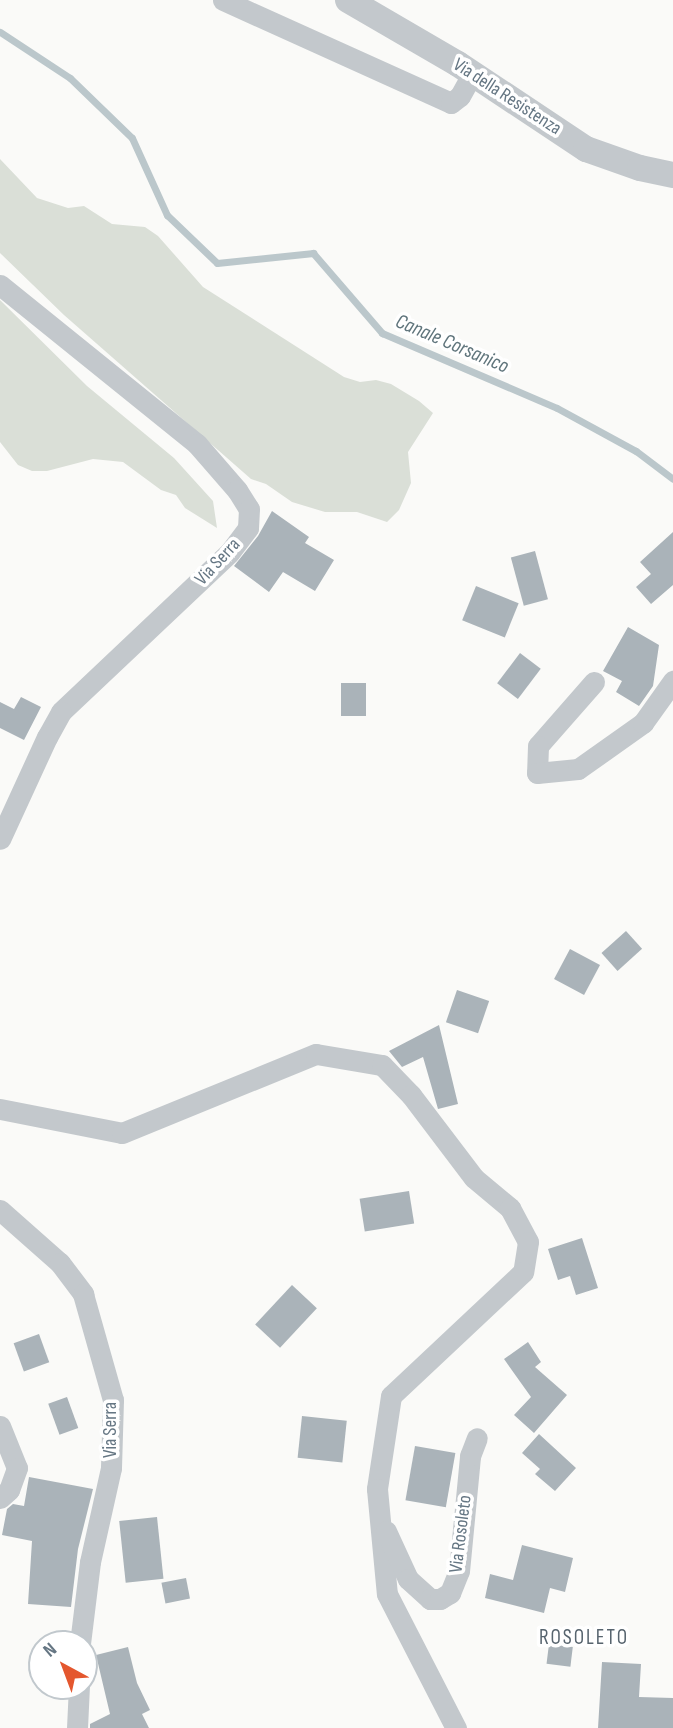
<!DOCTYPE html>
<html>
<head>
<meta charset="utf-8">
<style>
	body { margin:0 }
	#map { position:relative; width:673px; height:1728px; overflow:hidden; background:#fafaf8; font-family:"Sofia Sans Condensed",sans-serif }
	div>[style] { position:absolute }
	.green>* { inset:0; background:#dadfd7 }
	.stream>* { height:7px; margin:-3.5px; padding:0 3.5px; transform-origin:3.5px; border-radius:3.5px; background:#bbc7cb }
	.building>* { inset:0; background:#aab3b9; transform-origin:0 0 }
	.minor>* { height:21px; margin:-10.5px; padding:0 10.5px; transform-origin:10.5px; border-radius:10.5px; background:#c3c8cc }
	.tertiary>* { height:26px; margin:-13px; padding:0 13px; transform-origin:13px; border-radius:13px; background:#c3c8cc }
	span { translate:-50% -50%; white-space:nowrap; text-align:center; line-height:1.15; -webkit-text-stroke:7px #fff; paint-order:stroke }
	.street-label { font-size:19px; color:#657683 }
	.water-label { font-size:21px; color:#60757c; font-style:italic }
	.neighbourhood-label { font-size:21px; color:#57646e; letter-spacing:2px }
	.north { position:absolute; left:28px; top:1630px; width:70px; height:70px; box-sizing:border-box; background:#fff; border:2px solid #c1c8cd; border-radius:50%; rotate:319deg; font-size:19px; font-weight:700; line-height:28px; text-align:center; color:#657683 }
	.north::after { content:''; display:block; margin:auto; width:24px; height:32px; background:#e4572e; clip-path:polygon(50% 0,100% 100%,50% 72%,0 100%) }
</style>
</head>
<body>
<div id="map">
	<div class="green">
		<i style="clip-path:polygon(0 159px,37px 198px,68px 208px,84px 206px,112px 224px,145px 227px,158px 236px,203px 287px,344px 377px,360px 382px,376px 380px,391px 384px,419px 401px,433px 413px,408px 452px,411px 483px,399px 510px,387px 522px,357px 512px,325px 512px,292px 502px,266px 484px,251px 479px,64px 315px,0 253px)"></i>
		<i style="clip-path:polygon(0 300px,87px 386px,174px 458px,213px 501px,217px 528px,185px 508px,176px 495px,161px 490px,123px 462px,93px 459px,47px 471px,32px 471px,18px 465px,0 442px)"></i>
	</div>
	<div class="stream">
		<i style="left:0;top:32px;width:84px;rotate:33.3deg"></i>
		<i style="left:70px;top:78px;width:86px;rotate:44.1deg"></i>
		<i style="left:132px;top:138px;width:85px;rotate:65.6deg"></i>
		<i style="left:167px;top:215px;width:69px;rotate:43.8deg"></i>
		<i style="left:217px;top:263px;width:97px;rotate:-5.9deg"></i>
		<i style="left:313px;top:253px;width:106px;rotate:49.2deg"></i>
		<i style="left:382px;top:333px;width:190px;rotate:23.2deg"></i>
		<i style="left:557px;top:408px;width:90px;rotate:28.6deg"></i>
		<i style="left:636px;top:451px;width:46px;rotate:37.1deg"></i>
	</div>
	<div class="building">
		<i style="clip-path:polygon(272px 511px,309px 537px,305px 543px,334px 560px,315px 591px,283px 572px,269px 592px,234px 566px,258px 536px)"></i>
		<i style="clip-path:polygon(673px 532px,673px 585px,651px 604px,636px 587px,651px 574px,640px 562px)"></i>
		<i style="left:535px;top:551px;width:50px;height:25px;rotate:75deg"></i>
		<i style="left:476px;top:586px;width:46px;height:37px;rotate:22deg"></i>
		<i style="clip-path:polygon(628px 627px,659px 645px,653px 686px,639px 706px,616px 692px,622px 681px,603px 671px)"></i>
		<i style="left:520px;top:653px;width:26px;height:38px;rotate:37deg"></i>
		<i style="left:341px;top:683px;width:25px;height:33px"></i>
		<i style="clip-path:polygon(21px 697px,41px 707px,24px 740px,0 728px,0 702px,14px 709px)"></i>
		<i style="left:626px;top:931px;width:24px;height:33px;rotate:48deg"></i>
		<i style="left:570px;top:949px;width:34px;height:34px;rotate:28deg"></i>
		<i style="left:457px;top:990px;width:34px;height:34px;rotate:19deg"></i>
		<i style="clip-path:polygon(439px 1025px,458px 1104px,438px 1109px,423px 1057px,402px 1067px,389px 1051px)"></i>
		<i style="left:409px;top:1191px;width:33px;height:50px;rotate:81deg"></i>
		<i style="clip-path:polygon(582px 1238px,598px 1288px,576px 1295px,570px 1276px,558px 1280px,548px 1249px)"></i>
		<i style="left:292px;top:1285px;width:34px;height:54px;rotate:43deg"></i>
		<i style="left:39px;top:1334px;width:30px;height:27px;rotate:70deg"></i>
		<i style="clip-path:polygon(528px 1342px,541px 1362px,535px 1367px,567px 1395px,534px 1433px,514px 1415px,531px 1397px,504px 1359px)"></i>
		<i style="left:67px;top:1397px;width:33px;height:20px;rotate:70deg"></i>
		<i style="left:302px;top:1416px;width:45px;height:42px;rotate:6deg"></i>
		<i style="clip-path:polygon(539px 1434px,576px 1468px,555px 1491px,535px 1474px,540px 1469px,522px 1453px)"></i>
		<i style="left:415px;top:1446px;width:41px;height:55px;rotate:10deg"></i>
		<i style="clip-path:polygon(29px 1477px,93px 1489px,78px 1549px,71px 1607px,28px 1604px,32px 1541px,2px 1535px,7px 1509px,13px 1504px,24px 1506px)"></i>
		<i style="left:157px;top:1517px;width:62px;height:38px;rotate:84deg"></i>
		<i style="clip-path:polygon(522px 1545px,573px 1558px,565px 1592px,550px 1588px,544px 1613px,485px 1598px,490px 1574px,513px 1580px)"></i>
		<i style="left:186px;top:1578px;width:21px;height:25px;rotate:79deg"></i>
		<i style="left:549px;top:1644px;width:24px;height:20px;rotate:7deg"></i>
		<i style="clip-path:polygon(128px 1647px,137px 1683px,150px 1710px,142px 1714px,149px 1728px,90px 1728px,90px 1724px,110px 1714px,96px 1655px)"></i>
		<i style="clip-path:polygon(602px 1662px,641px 1664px,639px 1697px,673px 1698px,673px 1728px,598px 1728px)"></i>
	</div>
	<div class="minor">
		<i style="left:223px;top:0;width:250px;rotate:24.3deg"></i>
		<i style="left:451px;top:103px;width:11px;rotate:-38deg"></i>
		<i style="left:460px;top:96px;width:25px;rotate:-61deg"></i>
		<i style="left:0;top:285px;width:253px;rotate:38.9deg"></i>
		<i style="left:197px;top:444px;width:61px;rotate:49deg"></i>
		<i style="left:237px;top:490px;width:22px;rotate:58deg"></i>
		<i style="left:249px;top:509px;width:19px;rotate:93deg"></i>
		<i style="left:248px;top:528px;width:31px;rotate:127deg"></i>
		<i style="left:229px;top:553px;width:231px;rotate:136.6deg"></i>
		<i style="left:61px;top:712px;width:29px;rotate:119deg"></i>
		<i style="left:47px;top:737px;width:112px;rotate:114.7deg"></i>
		<i style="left:594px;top:682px;width:85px;rotate:131.2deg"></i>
		<i style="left:538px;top:746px;width:27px;rotate:92deg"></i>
		<i style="left:537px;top:773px;width:41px;rotate:-5.6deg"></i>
		<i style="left:578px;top:769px;width:80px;rotate:-35.3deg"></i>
		<i style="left:643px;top:723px;width:52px;rotate:-54.5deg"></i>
		<i style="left:0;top:1109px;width:124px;rotate:11.1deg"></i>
		<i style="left:122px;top:1133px;width:209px;rotate:-22.2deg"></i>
		<i style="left:316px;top:1054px;width:67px;rotate:9.5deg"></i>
		<i style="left:382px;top:1065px;width:42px;rotate:46deg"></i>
		<i style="left:411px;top:1095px;width:104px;rotate:52.8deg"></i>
		<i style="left:474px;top:1178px;width:47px;rotate:39.8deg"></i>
		<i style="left:510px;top:1208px;width:38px;rotate:62deg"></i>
		<i style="left:528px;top:1242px;width:30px;rotate:99deg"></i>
		<i style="left:523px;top:1272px;width:181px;rotate:136.8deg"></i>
		<i style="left:391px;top:1396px;width:94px;rotate:98.6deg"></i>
		<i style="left:377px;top:1489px;width:105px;rotate:84.6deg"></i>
		<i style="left:387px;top:1594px;width:151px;rotate:62.8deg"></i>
		<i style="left:0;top:1210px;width:80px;rotate:41.5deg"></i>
		<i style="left:60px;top:1263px;width:39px;rotate:53deg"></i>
		<i style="left:83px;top:1294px;width:110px;rotate:74.2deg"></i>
		<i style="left:113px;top:1400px;width:68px;rotate:91.7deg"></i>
		<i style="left:111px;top:1468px;width:96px;rotate:102.6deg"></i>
		<i style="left:90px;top:1562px;width:83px;rotate:97deg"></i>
		<i style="left:0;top:1426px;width:45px;rotate:68deg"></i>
		<i style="left:17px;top:1468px;width:23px;rotate:110deg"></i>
		<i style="left:9px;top:1490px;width:12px;rotate:138deg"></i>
		<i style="left:386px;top:1531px;width:53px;rotate:65.4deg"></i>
		<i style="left:408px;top:1579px;width:30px;rotate:42deg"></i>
		<i style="left:430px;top:1599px;width:10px"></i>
		<i style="left:440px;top:1599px;width:12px;rotate:-31deg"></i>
		<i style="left:450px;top:1593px;width:24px;rotate:-68deg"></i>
		<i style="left:459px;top:1571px;width:116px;rotate:-84.5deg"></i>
		<i style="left:470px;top:1456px;width:19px;rotate:-69deg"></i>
		<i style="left:77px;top:1728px;width:42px;rotate:-87.3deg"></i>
	</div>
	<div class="tertiary">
		<i style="left:348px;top:0;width:127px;rotate:30.2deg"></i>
		<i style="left:458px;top:64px;width:154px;rotate:33.6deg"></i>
		<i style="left:586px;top:149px;width:57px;rotate:19.4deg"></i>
		<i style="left:640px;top:168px;width:34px;rotate:12deg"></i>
	</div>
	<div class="street-label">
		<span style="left:507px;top:97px;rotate:33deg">Via della Resistenza</span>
		<span style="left:218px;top:562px;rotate:-47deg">Via Serra</span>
		<span style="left:111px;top:1430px;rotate:-90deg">Via Serra</span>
		<span style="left:461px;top:1534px;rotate:-83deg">Via Rosoleto</span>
	</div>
	<div class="water-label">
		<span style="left:452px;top:344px;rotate:23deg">Canale Corsanico</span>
	</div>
	<div class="neighbourhood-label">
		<span style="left:584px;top:1638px">ROSOLETO</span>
	</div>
	<div class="north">N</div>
</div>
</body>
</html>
